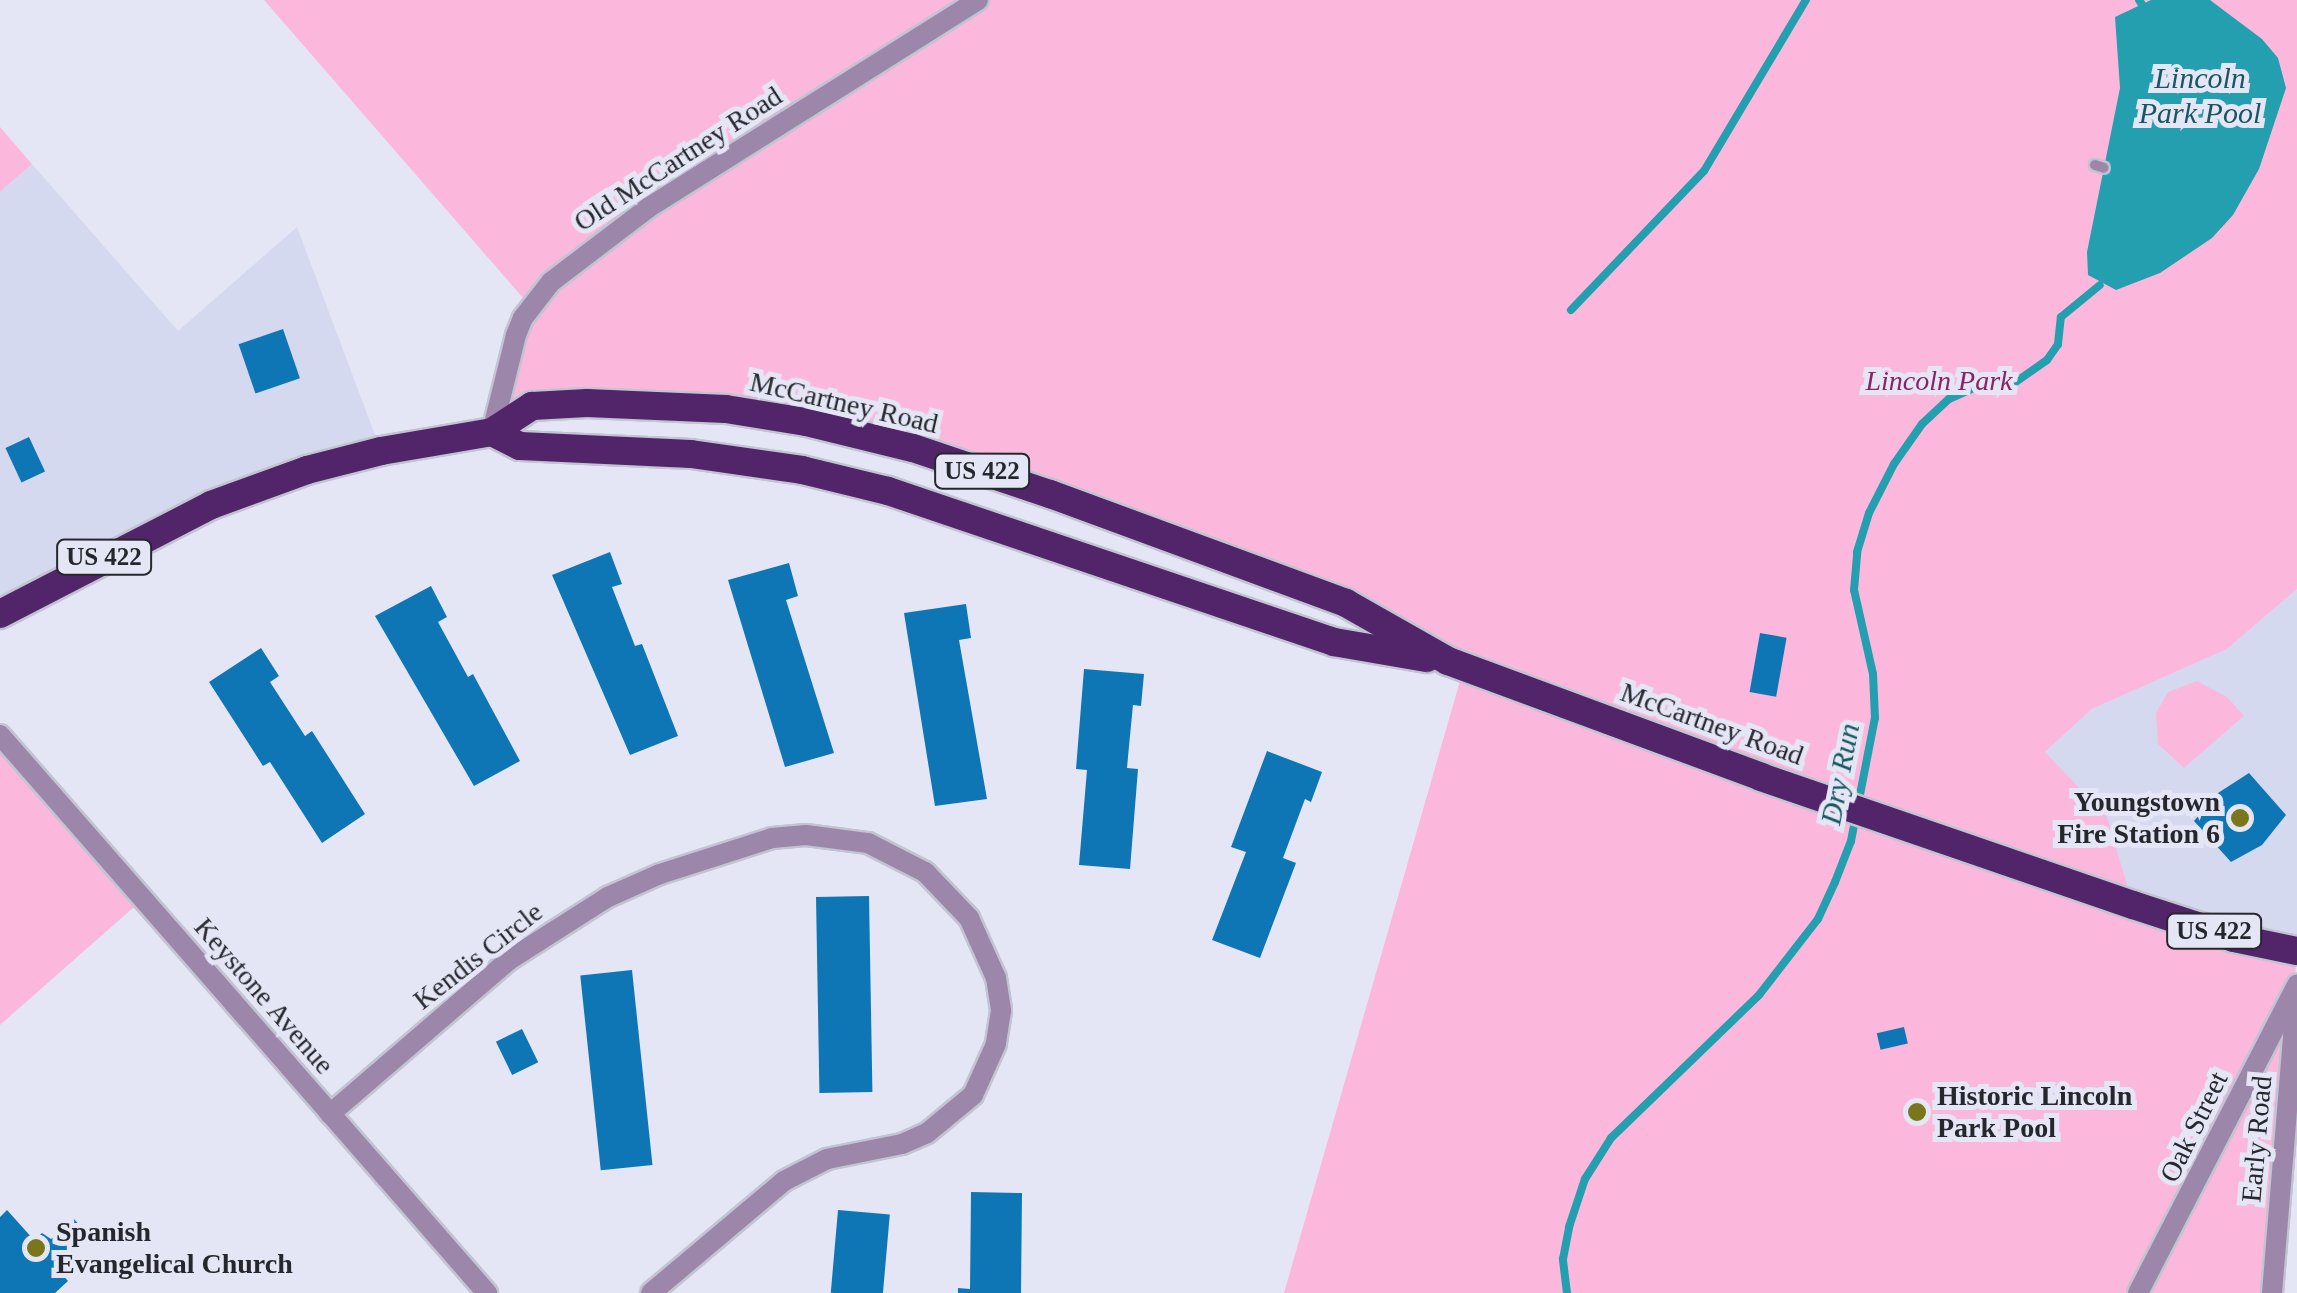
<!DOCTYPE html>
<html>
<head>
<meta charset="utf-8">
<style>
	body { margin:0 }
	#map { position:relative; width:2297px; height:1293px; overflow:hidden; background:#e4e6f5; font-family:"Times New Roman",serif }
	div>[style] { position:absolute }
	.built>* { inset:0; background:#d5d9ef }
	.green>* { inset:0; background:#fcb8dc }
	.water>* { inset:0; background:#249fb0 }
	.stream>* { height:8px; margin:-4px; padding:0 4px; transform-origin:4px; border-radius:4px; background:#249fb0 }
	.building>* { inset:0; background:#0f76b5; transform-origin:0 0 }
	.roads { filter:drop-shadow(2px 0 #c2c4d1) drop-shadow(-2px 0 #c2c4d1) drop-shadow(0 2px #c2c4d1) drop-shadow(0 -2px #c2c4d1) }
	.service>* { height:10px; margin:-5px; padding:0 5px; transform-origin:5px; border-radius:5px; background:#9c86aa }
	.minor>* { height:20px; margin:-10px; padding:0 10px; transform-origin:10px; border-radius:10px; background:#9c86aa }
	.tertiary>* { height:20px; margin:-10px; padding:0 10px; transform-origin:10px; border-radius:10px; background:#9c86aa }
	.trunk>* { height:28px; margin:-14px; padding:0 14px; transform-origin:14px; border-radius:14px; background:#522469 }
	.dots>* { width:28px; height:28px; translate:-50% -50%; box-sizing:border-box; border:5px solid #e4e6f5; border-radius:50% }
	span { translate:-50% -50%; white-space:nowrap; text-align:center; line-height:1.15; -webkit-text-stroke:10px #e4e6f5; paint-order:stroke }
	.shield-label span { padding:2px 8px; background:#e4e6f5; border:2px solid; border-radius:8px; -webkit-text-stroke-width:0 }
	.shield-label { font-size:25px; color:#26272d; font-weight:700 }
	.street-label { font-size:28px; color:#26272d }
	.park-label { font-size:28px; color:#8d2166; font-style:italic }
	.poi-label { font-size:28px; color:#26272d; font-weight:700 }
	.right { translate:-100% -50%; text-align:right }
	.left { translate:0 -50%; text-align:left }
	.water-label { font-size:30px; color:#175761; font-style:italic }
</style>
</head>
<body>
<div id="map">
	<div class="built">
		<i style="clip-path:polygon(32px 164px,178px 331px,297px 227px,381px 451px,307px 470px,0 614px,0 192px)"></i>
		<i style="clip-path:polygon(2297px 589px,2297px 951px,2133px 905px,2045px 752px,2092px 709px,2227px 649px)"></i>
	</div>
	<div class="green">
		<i style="clip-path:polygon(264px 0,2297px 0,2297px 589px,2227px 649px,2092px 709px,2045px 752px,2107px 817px,2133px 905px,2297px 951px,2272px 1293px,1284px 1293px,1464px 667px,1346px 603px,913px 448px,587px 403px,492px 432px,530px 306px)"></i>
		<i style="clip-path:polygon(0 127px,32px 164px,0 192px)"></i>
		<i style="clip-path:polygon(2197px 681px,2227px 697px,2244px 716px,2184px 768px,2158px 744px,2156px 713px,2168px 692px)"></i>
		<i style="clip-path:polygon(0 735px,142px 900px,0 1025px)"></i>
	</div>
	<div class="water">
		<i style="clip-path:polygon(2151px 0,2210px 0,2262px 39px,2278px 58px,2286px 88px,2259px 169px,2233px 215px,2212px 238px,2160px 273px,2116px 290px,2088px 275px,2087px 252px,2120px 88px,2115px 17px)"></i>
	</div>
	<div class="stream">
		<i style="left:2139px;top:0;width:7px;rotate:56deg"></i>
		<i style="left:1571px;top:310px;width:192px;rotate:-46.3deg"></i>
		<i style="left:1704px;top:171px;width:199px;rotate:-59.2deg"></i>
		<i style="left:1567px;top:1293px;width:34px;rotate:-97deg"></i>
		<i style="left:1563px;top:1259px;width:33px;rotate:-79deg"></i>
		<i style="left:1569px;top:1227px;width:51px;rotate:-71.6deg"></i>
		<i style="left:1585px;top:1179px;width:49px;rotate:-57.6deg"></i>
		<i style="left:1611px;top:1138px;width:206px;rotate:-44deg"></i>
		<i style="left:1759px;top:995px;width:96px;rotate:-52.2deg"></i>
		<i style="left:1818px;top:919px;width:41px;rotate:-65.3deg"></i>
		<i style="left:1835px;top:882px;width:44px;rotate:-68.7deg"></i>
		<i style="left:1851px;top:841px;width:125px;rotate:-79deg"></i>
		<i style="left:1875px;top:718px;width:44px;rotate:-92.6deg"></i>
		<i style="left:1873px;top:674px;width:86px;rotate:-102.7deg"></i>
		<i style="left:1854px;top:590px;width:38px;rotate:-85deg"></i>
		<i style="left:1857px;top:552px;width:41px;rotate:-72.9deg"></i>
		<i style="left:1869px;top:513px;width:55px;rotate:-63deg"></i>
		<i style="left:1894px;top:464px;width:49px;rotate:-55deg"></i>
		<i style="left:1922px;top:424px;width:37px;rotate:-43deg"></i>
		<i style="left:1949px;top:399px;width:35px;rotate:-24deg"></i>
		<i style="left:1981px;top:385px;width:29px;rotate:2deg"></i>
		<i style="left:2010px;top:386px;width:45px;rotate:-35.1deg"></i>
		<i style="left:2047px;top:360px;width:19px;rotate:-55deg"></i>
		<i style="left:2058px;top:344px;width:27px;rotate:-84deg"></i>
		<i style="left:2061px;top:317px;width:50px;rotate:-39.4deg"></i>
	</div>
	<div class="building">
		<i style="left:283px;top:329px;width:52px;height:47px;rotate:71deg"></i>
		<i style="left:29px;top:437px;width:38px;height:26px;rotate:65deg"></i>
		<i style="clip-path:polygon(610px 552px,622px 584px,612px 587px,635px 646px,642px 644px,678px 736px,630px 755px,552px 575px)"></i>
		<i style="clip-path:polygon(789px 563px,798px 596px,786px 600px,834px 753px,785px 767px,728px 580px)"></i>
		<i style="clip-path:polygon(431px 586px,447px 617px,438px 622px,468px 677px,473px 674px,520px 761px,474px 786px,375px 616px)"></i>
		<i style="clip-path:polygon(966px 604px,971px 638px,959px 640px,987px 799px,935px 806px,904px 613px)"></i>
		<i style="left:1760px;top:633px;width:27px;height:60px;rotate:10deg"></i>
		<i style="clip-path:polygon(261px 648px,279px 676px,270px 682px,305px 736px,312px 731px,365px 814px,322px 843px,270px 762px,263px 766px,209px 682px)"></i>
		<i style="clip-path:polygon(1084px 669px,1144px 674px,1141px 706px,1133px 705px,1129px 746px,1127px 768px,1138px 769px,1130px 869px,1079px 865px,1087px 770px,1076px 769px)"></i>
		<i style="clip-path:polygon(1267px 751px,1322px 772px,1311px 802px,1305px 799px,1283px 858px,1296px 863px,1260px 958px,1212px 940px,1246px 852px,1231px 847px)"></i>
		<i style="clip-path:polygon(2249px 773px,2286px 815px,2262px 845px,2231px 862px,2194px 821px,2218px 793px)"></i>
		<i style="left:869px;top:896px;width:196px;height:53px;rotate:89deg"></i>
		<i style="left:632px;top:970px;width:196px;height:52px;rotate:84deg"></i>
		<i style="left:1904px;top:1027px;width:17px;height:28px;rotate:77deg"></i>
		<i style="left:522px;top:1029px;width:37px;height:29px;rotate:64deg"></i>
		<i style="clip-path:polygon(971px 1192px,1022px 1193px,1021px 1293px,958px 1293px,958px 1288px,970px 1289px)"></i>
		<i style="clip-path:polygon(7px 1210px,34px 1240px,42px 1233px,51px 1239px,74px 1219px,88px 1235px,64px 1256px,69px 1265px,61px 1273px,68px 1281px,55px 1293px,0 1293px,0 1217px)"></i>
		<i style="left:838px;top:1210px;width:52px;height:83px;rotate:5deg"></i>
	</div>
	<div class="roads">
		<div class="service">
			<i style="left:2095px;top:165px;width:9px;rotate:18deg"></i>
		</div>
		<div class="minor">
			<i style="left:492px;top:432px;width:100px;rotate:-76.1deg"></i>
			<i style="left:516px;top:335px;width:18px;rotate:-68deg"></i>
			<i style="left:523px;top:318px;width:46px;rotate:-52.1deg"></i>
			<i style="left:551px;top:282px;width:122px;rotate:-37.3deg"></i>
			<i style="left:648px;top:208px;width:390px;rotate:-32.2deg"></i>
			<i style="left:0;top:735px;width:741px;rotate:48.89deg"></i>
			<i style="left:330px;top:1114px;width:236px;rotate:-40.7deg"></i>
			<i style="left:509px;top:960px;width:117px;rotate:-32.5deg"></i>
			<i style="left:608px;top:897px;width:57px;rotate:-23.9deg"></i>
			<i style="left:660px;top:874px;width:118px;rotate:-17.8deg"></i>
			<i style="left:772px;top:838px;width:34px;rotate:-5deg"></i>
			<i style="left:806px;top:835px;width:63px;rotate:7.4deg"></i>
			<i style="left:868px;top:843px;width:64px;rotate:27deg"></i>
			<i style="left:925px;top:872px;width:64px;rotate:46.3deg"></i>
			<i style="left:969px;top:918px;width:66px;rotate:65.8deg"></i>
			<i style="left:996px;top:978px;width:33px;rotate:81deg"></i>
			<i style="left:1001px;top:1011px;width:33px;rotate:99deg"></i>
			<i style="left:996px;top:1044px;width:56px;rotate:114.3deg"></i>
			<i style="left:973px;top:1095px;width:60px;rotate:140.4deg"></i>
			<i style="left:927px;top:1133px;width:27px;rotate:156deg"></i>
			<i style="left:902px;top:1144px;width:76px;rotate:168.7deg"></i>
			<i style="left:827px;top:1159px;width:48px;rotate:152.9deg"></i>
			<i style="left:784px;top:1181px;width:174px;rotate:139.9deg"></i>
		</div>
		<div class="tertiary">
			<i style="left:2138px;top:1293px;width:347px;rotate:-62.7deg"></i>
			<i style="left:2272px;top:1293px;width:302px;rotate:-85.3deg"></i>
		</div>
		<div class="trunk">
			<i style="left:492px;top:432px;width:31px;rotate:27deg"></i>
			<i style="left:520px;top:446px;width:171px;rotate:2.7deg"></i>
			<i style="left:691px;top:454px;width:112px;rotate:8.2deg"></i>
			<i style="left:802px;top:470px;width:89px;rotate:13.7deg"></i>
			<i style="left:888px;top:491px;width:471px;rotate:18.7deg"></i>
			<i style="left:1334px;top:642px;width:94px;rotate:9.8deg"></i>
			<i style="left:0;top:614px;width:237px;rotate:-27.3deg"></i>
			<i style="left:211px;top:505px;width:102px;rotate:-20deg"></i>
			<i style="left:307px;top:470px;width:76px;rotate:-14.4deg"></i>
			<i style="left:381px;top:451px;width:113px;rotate:-9.7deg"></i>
			<i style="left:492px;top:432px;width:48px;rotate:-33deg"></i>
			<i style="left:532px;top:406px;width:55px;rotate:-3.1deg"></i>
			<i style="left:587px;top:403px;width:139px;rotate:2.5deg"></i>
			<i style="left:726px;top:409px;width:81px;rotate:9.2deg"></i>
			<i style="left:806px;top:422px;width:110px;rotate:13.7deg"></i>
			<i style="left:913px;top:448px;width:145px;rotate:18.6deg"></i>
			<i style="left:1050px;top:494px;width:315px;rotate:20.2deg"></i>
			<i style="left:1346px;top:603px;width:117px;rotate:29.6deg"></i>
			<i style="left:1448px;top:661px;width:334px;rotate:20.3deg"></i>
			<i style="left:1761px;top:777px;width:393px;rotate:19deg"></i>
			<i style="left:2133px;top:905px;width:106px;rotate:18.1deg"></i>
			<i style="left:2234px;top:938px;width:64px;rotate:11.7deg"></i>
		</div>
	</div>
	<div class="dots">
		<i style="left:2240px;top:818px;background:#79761b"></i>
		<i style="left:1917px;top:1112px;background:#79761b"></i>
		<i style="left:36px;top:1248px;background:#79761b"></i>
	</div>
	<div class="shield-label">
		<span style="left:982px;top:471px">US 422</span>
		<span style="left:104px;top:557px">US 422</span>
		<span style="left:2214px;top:931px">US 422</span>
	</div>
	<div class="street-label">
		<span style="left:678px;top:159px;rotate:-33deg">Old McCartney Road</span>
		<span style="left:844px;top:403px;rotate:13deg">McCartney Road</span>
		<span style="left:1712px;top:724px;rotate:20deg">McCartney Road</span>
		<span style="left:478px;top:956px;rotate:-38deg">Kendis Circle</span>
		<span style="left:264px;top:996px;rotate:49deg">Keystone Avenue</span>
		<span style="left:2194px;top:1127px;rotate:-64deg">Oak Street</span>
		<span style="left:2257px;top:1139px;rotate:-85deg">Early Road</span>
	</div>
	<div class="park-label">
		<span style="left:1939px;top:381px">Lincoln Park</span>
	</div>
	<div class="poi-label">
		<span class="right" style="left:2220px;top:818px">Youngstown<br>Fire Station 6</span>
		<span class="left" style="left:1937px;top:1112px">Historic Lincoln<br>Park Pool</span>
		<span class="left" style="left:56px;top:1248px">Spanish<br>Evangelical Church</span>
	</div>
	<div class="water-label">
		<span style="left:2200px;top:95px">Lincoln<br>Park Pool</span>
		<span style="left:1840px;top:774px;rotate:-79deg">Dry Run</span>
	</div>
</div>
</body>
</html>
